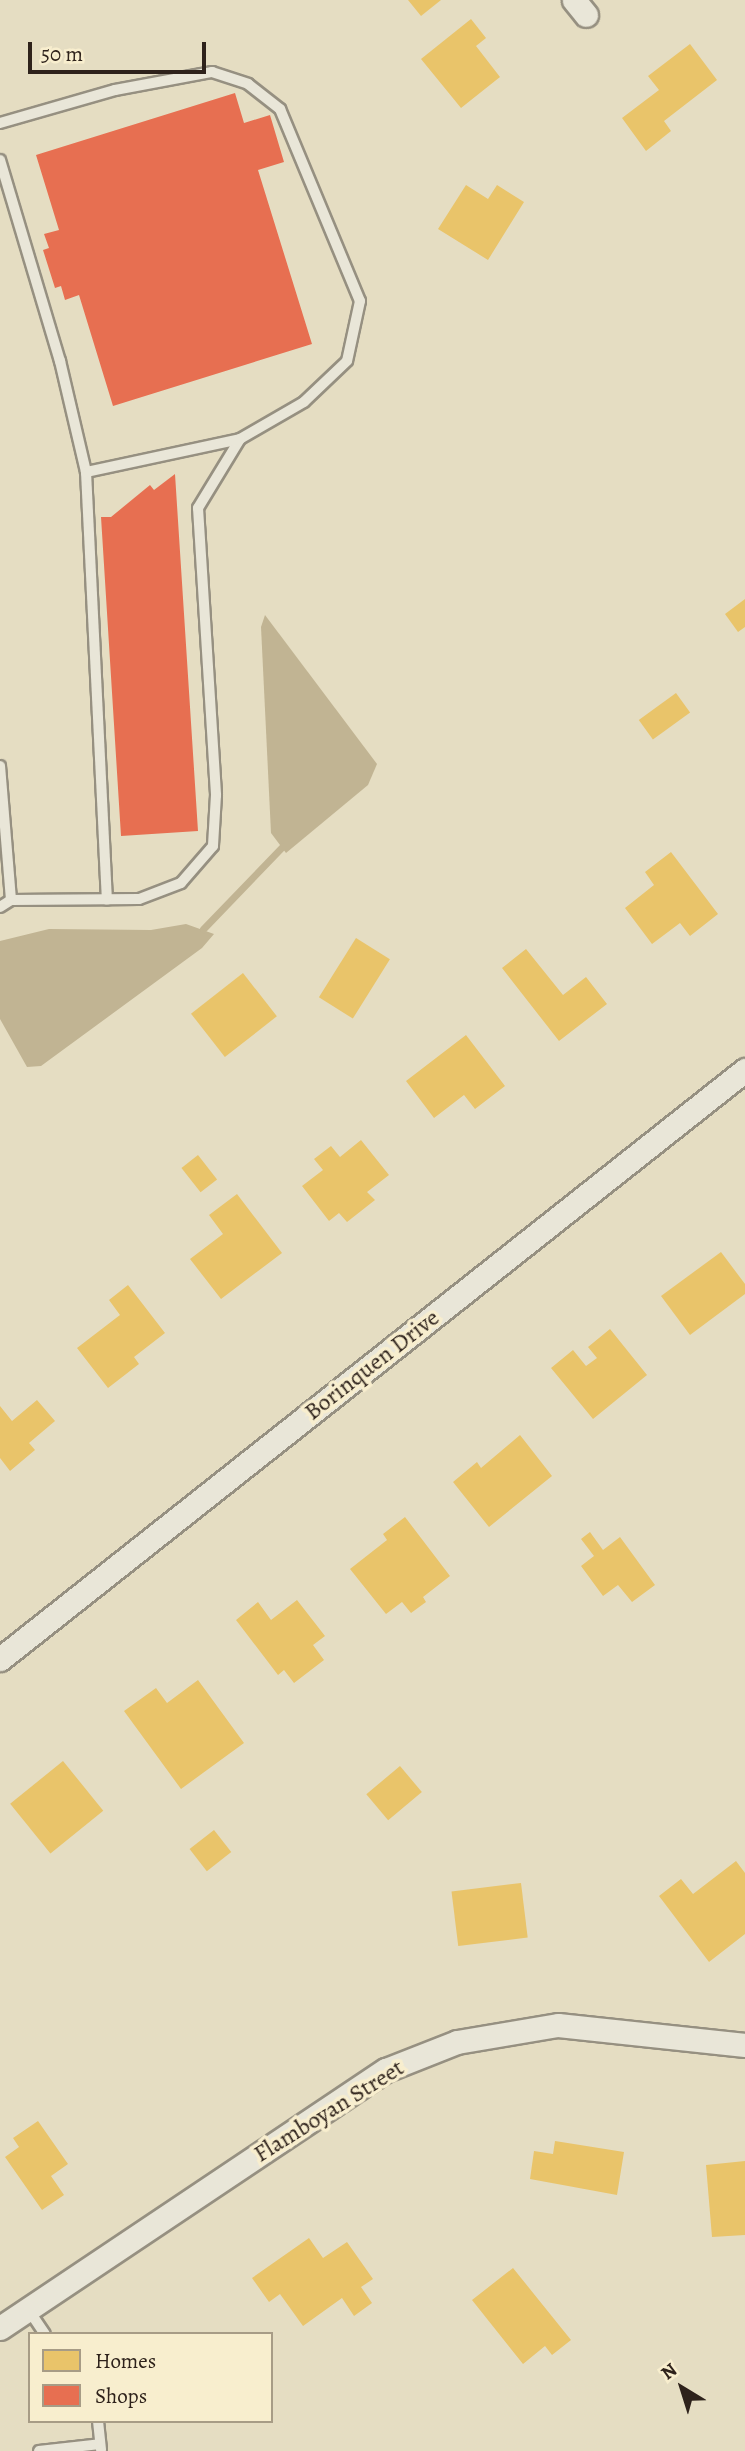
<!DOCTYPE html>
<html>
<head>
<meta charset="utf-8">
<style>
	body { margin:0 }
	#map { position:relative; width:745px; height:2451px; overflow:hidden; background:#e5ddc2; font-family:Alegreya,serif }
	div>[style] { position:absolute }
	.water>* { inset:0; background:#c1b493 }
	.homes>* { inset:0; background:#e9c46a; transform-origin:0 0 }
	.shops>* { inset:0; background:#e76f51 }
	.stream>* { height:7px; margin:-3.5px; padding:0 3.5px; transform-origin:3.5px; border-radius:3.5px; background:#c1b493 }
	.roads { filter:drop-shadow(2px 0 #969081) drop-shadow(-2px 0 #969081) drop-shadow(0 2px #969081) drop-shadow(0 -2px #969081) }
	.lane>* { height:10px; margin:-5px; padding:0 5px; transform-origin:5px; border-radius:5px; background:#e9e6d8 }
	.street>* { height:23px; margin:-11.5px; padding:0 11.5px; transform-origin:11.5px; border-radius:11.5px; background:#e9e6d8 }
	span { translate:-50% -50%; white-space:nowrap; text-align:center; line-height:1.15; -webkit-text-stroke:7px #f8eece; paint-order:stroke }
	.street-label { font-size:24px; color:#2e221b }
	.legend { position:absolute; left:28px; top:2332px; width:245px; height:91px; box-sizing:border-box; background:#f8eece; border:2px solid #a79c86; margin:0; padding:9px 12px; list-style:none; font-size:21px; color:#2e221b }
	.legend li { display:flex; align-items:center; gap:14px; height:35px }
	.legend b { width:35px; border:2px solid #a79c86 }
	.north { position:absolute; left:647px; top:2353px; width:70px; height:70px; -webkit-text-stroke:5px #f8eece; paint-order:stroke; rotate:322deg; font-size:19px; font-weight:700; line-height:28px; text-align:center; color:#2e221b }
	.north::after { content:''; display:block; margin:auto; width:24px; height:32px; background:#2e221b; clip-path:polygon(50% 0,100% 100%,50% 72%,0 100%) }
	.scale { position:absolute; left:28px; top:42px; width:178px; height:32px; box-sizing:border-box; border:4px solid #2e221b; border-top:0; padding-left:9px; font-size:21px; line-height:24px; white-space:nowrap; color:#2e221b; -webkit-text-stroke:5px #f8eece; paint-order:stroke }
</style>
</head>
<body>
<div id="map">
	<div class="water">
		<i style="clip-path:polygon(265px 615px,377px 764px,368px 785px,286px 853px,271px 833px,261px 627px)"></i>
		<i style="clip-path:polygon(186px 924px,214px 934px,202px 948px,41px 1066px,27px 1067px,0 1019px,0 941px,49px 929px,151px 930px)"></i>
	</div>
	<div class="homes">
		<i style="clip-path:polygon(408px 0,441px 0,421px 16px)"></i>
		<i style="clip-path:polygon(471px 19px,486px 38px,476px 46px,500px 77px,461px 108px,421px 59px)"></i>
		<i style="clip-path:polygon(690px 44px,717px 80px,664px 121px,671px 131px,646px 151px,622px 118px,659px 90px,648px 76px)"></i>
		<i style="clip-path:polygon(466px 185px,488px 199px,497px 185px,524px 202px,488px 260px,438px 229px)"></i>
		<i style="clip-path:polygon(745px 599px,745px 627px,738px 632px,725px 614px)"></i>
		<i style="left:676px;top:693px;width:24px;height:46px;rotate:54deg"></i>
		<i style="clip-path:polygon(671px 852px,718px 914px,690px 936px,680px 923px,652px 944px,625px 908px,654px 885px,645px 872px)"></i>
		<i style="left:356px;top:938px;width:40px;height:70px;rotate:32deg"></i>
		<i style="clip-path:polygon(526px 949px,563px 995px,586px 977px,607px 1004px,559px 1041px,502px 968px)"></i>
		<i style="left:243px;top:973px;width:55px;height:66px;rotate:52deg"></i>
		<i style="clip-path:polygon(466px 1035px,505px 1086px,475px 1109px,464px 1095px,434px 1118px,406px 1081px)"></i>
		<i style="clip-path:polygon(361px 1140px,389px 1175px,367px 1192px,375px 1200px,347px 1222px,339px 1213px,329px 1221px,302px 1186px,323px 1170px,314px 1159px,331px 1146px,340px 1157px)"></i>
		<i style="left:198px;top:1155px;width:31px;height:21px;rotate:52deg"></i>
		<i style="clip-path:polygon(237px 1194px,282px 1253px,221px 1299px,190px 1259px,223px 1234px,209px 1215px)"></i>
		<i style="clip-path:polygon(721px 1252px,745px 1284px,745px 1294px,690px 1335px,661px 1296px)"></i>
		<i style="clip-path:polygon(128px 1285px,165px 1333px,134px 1357px,139px 1364px,108px 1388px,77px 1348px,120px 1315px,109px 1300px)"></i>
		<i style="clip-path:polygon(610px 1329px,647px 1375px,593px 1419px,551px 1368px,573px 1350px,586px 1366px,597px 1358px,588px 1347px)"></i>
		<i style="clip-path:polygon(37px 1400px,55px 1421px,29px 1443px,35px 1450px,10px 1471px,0 1458px,0 1406px,12px 1421px)"></i>
		<i style="clip-path:polygon(520px 1435px,552px 1476px,489px 1527px,453px 1482px,477px 1462px,481px 1468px)"></i>
		<i style="clip-path:polygon(405px 1517px,450px 1576px,423px 1597px,426px 1602px,411px 1613px,402px 1602px,386px 1614px,350px 1569px,387px 1540px,383px 1534px)"></i>
		<i style="clip-path:polygon(590px 1532px,603px 1550px,620px 1537px,655px 1585px,632px 1602px,618px 1585px,603px 1596px,581px 1566px,594px 1556px,581px 1539px)"></i>
		<i style="clip-path:polygon(297px 1600px,325px 1636px,313px 1645px,324px 1660px,294px 1683px,284px 1670px,278px 1675px,236px 1620px,258px 1602px,271px 1620px)"></i>
		<i style="clip-path:polygon(198px 1680px,244px 1743px,181px 1789px,124px 1711px,156px 1688px,167px 1703px)"></i>
		<i style="left:63px;top:1761px;width:64px;height:68px;rotate:51deg"></i>
		<i style="left:400px;top:1766px;width:34px;height:44px;rotate:50deg"></i>
		<i style="left:214px;top:1830px;width:28px;height:31px;rotate:52deg"></i>
		<i style="clip-path:polygon(736px 1861px,745px 1873px,745px 1934px,709px 1962px,659px 1896px,681px 1879px,693px 1894px)"></i>
		<i style="left:521px;top:1883px;width:55px;height:70px;rotate:83deg"></i>
		<i style="clip-path:polygon(38px 2121px,68px 2164px,51px 2176px,64px 2195px,42px 2210px,5px 2157px,19px 2147px,13px 2138px)"></i>
		<i style="clip-path:polygon(555px 2141px,624px 2152px,617px 2195px,530px 2179px,534px 2151px,553px 2154px)"></i>
		<i style="clip-path:polygon(745px 2161px,745px 2235px,712px 2237px,706px 2165px)"></i>
		<i style="clip-path:polygon(309px 2238px,323px 2258px,347px 2242px,373px 2279px,361px 2287px,372px 2303px,354px 2316px,342px 2298px,303px 2326px,280px 2294px,269px 2302px,252px 2278px)"></i>
		<i style="clip-path:polygon(513px 2268px,571px 2340px,552px 2355px,545px 2346px,523px 2364px,472px 2300px)"></i>
	</div>
	<div class="shops">
		<i style="clip-path:polygon(235px 93px,244px 123px,270px 115px,284px 162px,258px 170px,312px 344px,113px 406px,79px 295px,65px 300px,61px 286px,55px 288px,43px 250px,49px 248px,44px 234px,59px 230px,36px 155px)"></i>
		<i style="clip-path:polygon(175px 474px,198px 831px,121px 836px,101px 517px,111px 517px,150px 485px,154px 490px)"></i>
	</div>
	<div class="stream">
		<i style="left:203px;top:929px;width:114px;rotate:-46.1deg"></i>
	</div>
	<div class="roads">
		<div class="lane">
			<i style="left:0;top:123px;width:120px;rotate:-16deg"></i>
			<i style="left:115px;top:90px;width:99px;rotate:-10.5deg"></i>
			<i style="left:212px;top:72px;width:38px;rotate:18deg"></i>
			<i style="left:248px;top:84px;width:41px;rotate:38deg"></i>
			<i style="left:280px;top:109px;width:208px;rotate:67.4deg"></i>
			<i style="left:360px;top:301px;width:61px;rotate:102.2deg"></i>
			<i style="left:347px;top:361px;width:59px;rotate:136.4deg"></i>
			<i style="left:304px;top:402px;width:74px;rotate:150deg"></i>
			<i style="left:240px;top:439px;width:81px;rotate:121.3deg"></i>
			<i style="left:198px;top:508px;width:288px;rotate:86.4deg"></i>
			<i style="left:216px;top:795px;width:51px;rotate:93.4deg"></i>
			<i style="left:213px;top:846px;width:49px;rotate:130.9deg"></i>
			<i style="left:181px;top:883px;width:45px;rotate:159.1deg"></i>
			<i style="left:139px;top:899px;width:128px;rotate:179.6deg"></i>
			<i style="left:11px;top:900px;width:13px;rotate:148deg"></i>
			<i style="left:0;top:160px;width:210px;rotate:73.4deg"></i>
			<i style="left:60px;top:361px;width:114px;rotate:76.8deg"></i>
			<i style="left:86px;top:472px;width:428px;rotate:87.2deg"></i>
			<i style="left:86px;top:472px;width:157px;rotate:-12.1deg"></i>
			<i style="left:0;top:766px;width:134px;rotate:85.3deg"></i>
			<i style="left:28px;top:2309px;width:30px;rotate:56deg"></i>
			<i style="left:98px;top:2421px;width:29px;rotate:84deg"></i>
			<i style="left:39px;top:2451px;width:61px;rotate:-6.5deg"></i>
		</div>
		<div class="street">
			<i style="left:574px;top:0;width:19px;rotate:51deg"></i>
			<i style="left:0;top:1659px;width:950px;rotate:-38.33deg"></i>
			<i style="left:0;top:2328px;width:464px;rotate:-33.8deg"></i>
			<i style="left:386px;top:2070px;width:76px;rotate:-21.5deg"></i>
			<i style="left:457px;top:2042px;width:102px;rotate:-9.6deg"></i>
			<i style="left:558px;top:2025px;width:188px;rotate:6.1deg"></i>
		</div>
	</div>
	<div class="street-label">
		<span style="left:372px;top:1365px;rotate:-38deg">Borinquen Drive</span>
		<span style="left:329px;top:2111px;rotate:-32deg">Flamboyan Street</span>
	</div>
	<ul class="legend">
	<li><b style="height:19px;background:#e9c46a"></b>Homes</li>
	<li><b style="height:19px;background:#e76f51"></b>Shops</li>
	</ul>
	<div class="north">N</div>
	<div class="scale">50 m</div>
</div>
</body>
</html>
